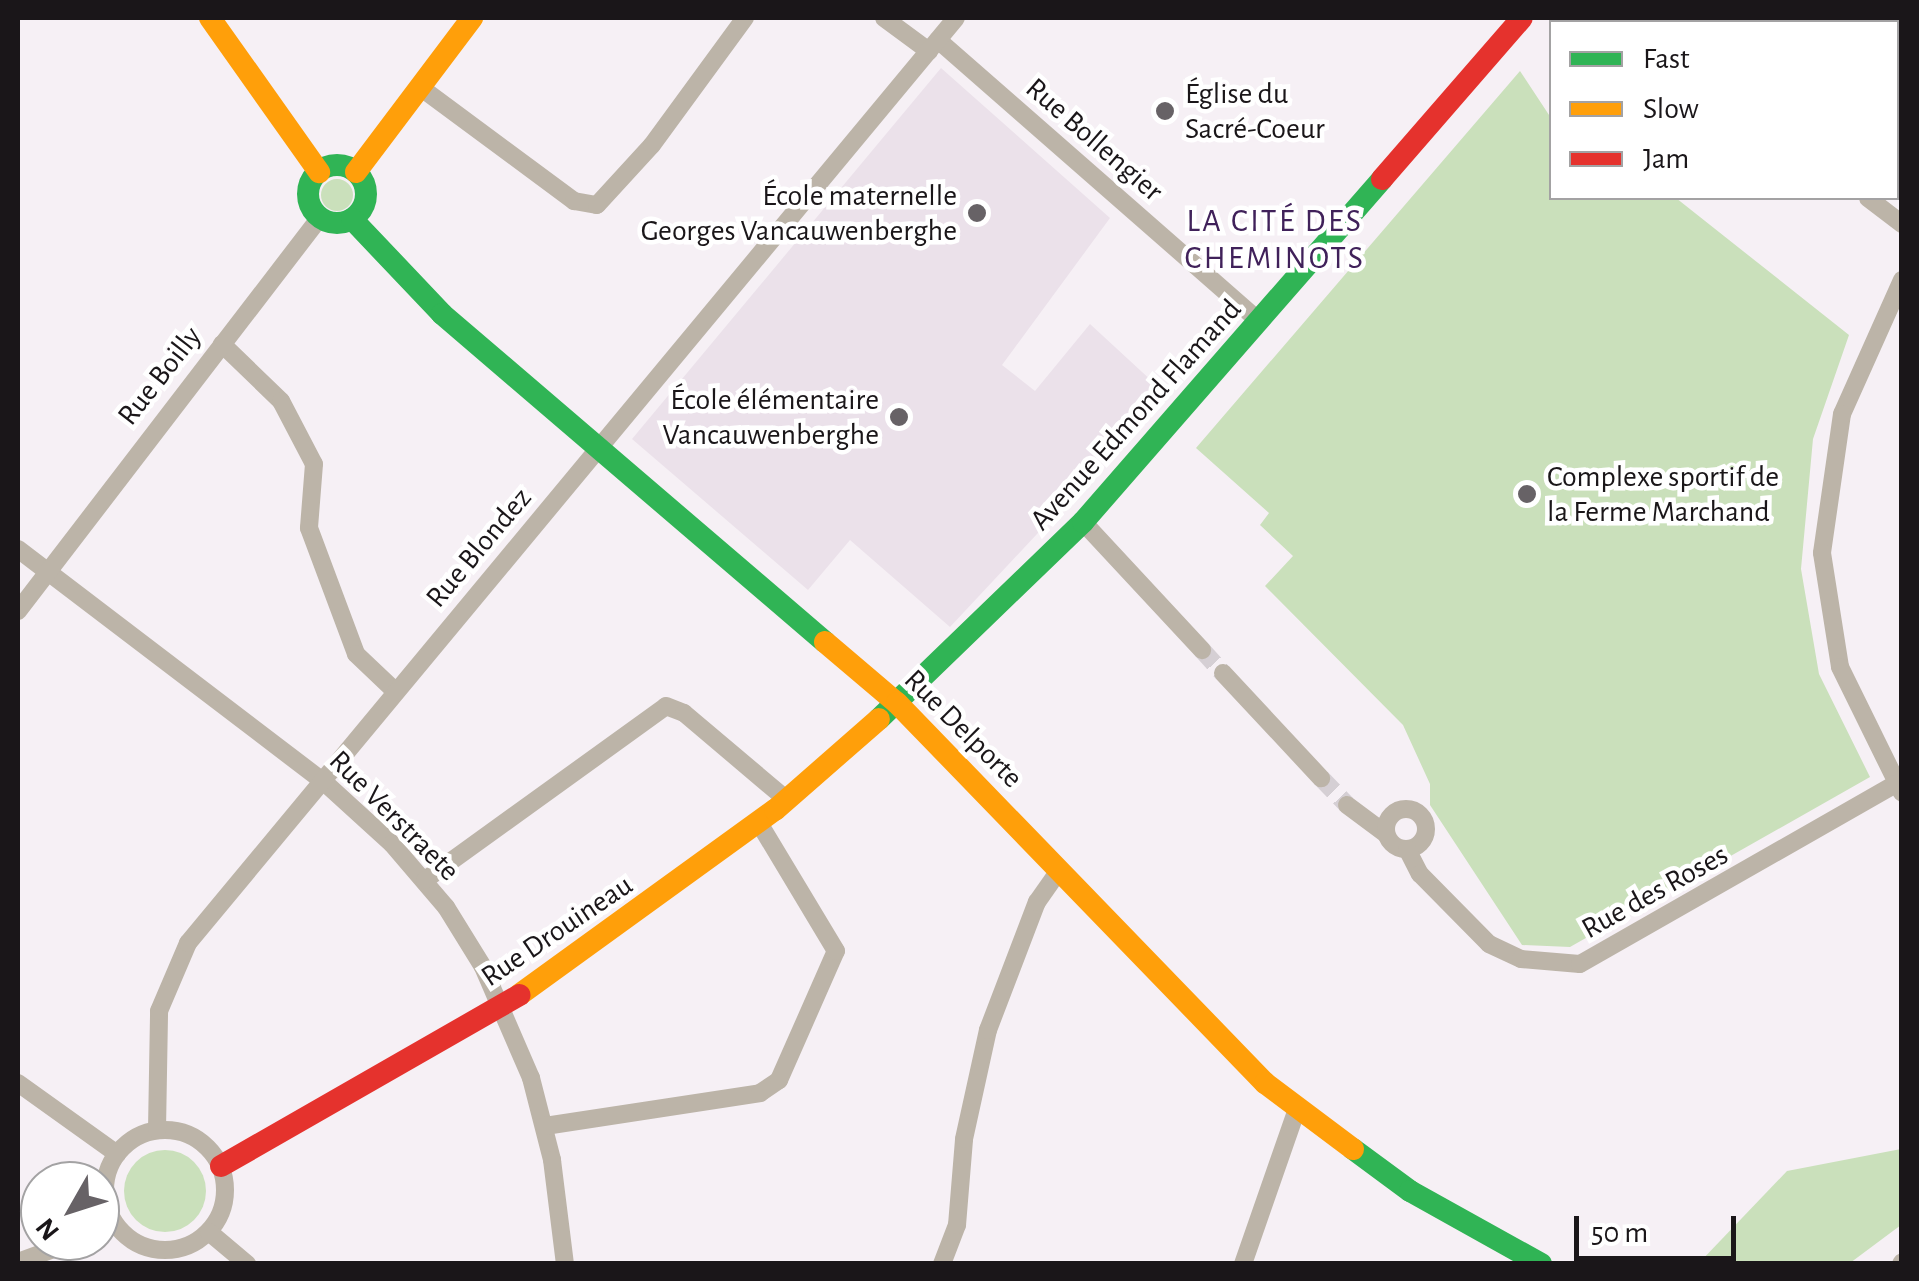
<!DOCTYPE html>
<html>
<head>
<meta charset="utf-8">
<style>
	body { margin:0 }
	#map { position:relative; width:1919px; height:1281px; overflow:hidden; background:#f6f0f5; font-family:"Alegreya Sans",sans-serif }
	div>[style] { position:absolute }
	.built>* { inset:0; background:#ebe1ea }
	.green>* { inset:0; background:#cae0bb }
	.round { border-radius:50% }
	.street-tunnel>* { height:18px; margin-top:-9px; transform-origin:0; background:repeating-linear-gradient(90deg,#d5cfd4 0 18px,transparent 0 27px) }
	.street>* { height:18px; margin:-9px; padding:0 9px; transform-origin:9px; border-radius:9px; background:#bcb4a8 }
	.street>.ring { margin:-9px; padding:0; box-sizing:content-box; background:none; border:18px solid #bcb4a8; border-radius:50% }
	.fast>* { height:22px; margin:-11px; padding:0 11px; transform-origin:11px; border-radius:11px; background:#30b455 }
	.fast>.ring { margin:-11px; padding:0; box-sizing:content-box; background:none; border:22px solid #30b455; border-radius:50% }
	.slow>* { height:22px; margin:-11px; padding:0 11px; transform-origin:11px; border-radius:11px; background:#ff9f0a }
	.jam>* { height:22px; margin:-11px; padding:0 11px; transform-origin:11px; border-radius:11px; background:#e5322d }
	.dots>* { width:28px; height:28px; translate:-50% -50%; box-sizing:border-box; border:5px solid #fff; border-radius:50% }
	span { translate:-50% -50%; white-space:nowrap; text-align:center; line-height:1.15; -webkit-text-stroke:9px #fff; paint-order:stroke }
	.poi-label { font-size:30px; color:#1a1619 }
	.left { translate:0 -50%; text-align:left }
	.right { translate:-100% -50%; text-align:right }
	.street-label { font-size:30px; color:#1a1619 }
	.neighbourhood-label { font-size:32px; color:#40215a; letter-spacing:2.5px }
	.frame { position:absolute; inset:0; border:20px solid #1a1619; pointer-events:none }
	.legend { position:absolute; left:1549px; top:20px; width:350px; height:180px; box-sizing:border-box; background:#fff; border:2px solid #a3a2a3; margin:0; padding:12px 18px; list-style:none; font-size:30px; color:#1a1619 }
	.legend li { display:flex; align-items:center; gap:20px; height:50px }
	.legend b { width:50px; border:2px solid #a3a2a3 }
	.north { position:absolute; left:20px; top:1161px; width:100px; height:100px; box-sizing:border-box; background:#fff; border:2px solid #a3a2a3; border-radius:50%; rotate:231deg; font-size:28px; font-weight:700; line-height:40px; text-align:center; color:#1a1619 }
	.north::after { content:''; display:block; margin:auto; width:35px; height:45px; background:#676266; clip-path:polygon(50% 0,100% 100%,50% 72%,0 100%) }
	.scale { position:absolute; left:1574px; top:1216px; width:162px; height:45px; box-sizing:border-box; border:5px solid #1a1619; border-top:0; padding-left:12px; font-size:30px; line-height:35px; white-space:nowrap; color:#1a1619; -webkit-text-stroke:8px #fff; paint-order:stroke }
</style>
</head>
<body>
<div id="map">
	<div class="built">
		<i style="clip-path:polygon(941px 68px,1110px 218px,1002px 365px,1035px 391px,1090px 324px,1167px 395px,950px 627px,850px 540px,808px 590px,632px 439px)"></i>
	</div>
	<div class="green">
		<i style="clip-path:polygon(1520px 71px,1551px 118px,1552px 198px,1676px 198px,1849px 335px,1813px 439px,1801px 569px,1819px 674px,1870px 777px,1570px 947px,1522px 945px,1430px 805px,1430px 784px,1403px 725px,1265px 586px,1293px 556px,1260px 525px,1269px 513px,1196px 448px)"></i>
		<i class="round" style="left:321px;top:179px;width:32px;height:32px"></i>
		<i style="clip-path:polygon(1901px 1149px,1901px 1225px,1850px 1263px,1699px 1263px,1787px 1171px)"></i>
		<i class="round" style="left:124px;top:1150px;width:82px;height:82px"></i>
	</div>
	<div class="street-tunnel">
		<i style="left:1202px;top:650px;width:31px;rotate:48deg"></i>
		<i style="left:1321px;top:778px;width:37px;rotate:46deg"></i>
	</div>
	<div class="street">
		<i style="left:884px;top:18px;width:56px;rotate:36.3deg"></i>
		<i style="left:1648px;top:18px;width:7px;rotate:34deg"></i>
		<i style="left:938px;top:40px;width:428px;rotate:41.2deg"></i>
		<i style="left:420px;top:87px;width:192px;rotate:36.5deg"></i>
		<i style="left:574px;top:201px;width:23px;rotate:10deg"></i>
		<i style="left:597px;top:205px;width:81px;rotate:-47.5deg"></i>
		<i style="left:652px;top:145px;width:157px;rotate:-53.8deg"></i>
		<i style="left:1868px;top:198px;width:43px;rotate:37.4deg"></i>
		<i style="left:1902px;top:280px;width:147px;rotate:114.1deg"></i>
		<i style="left:1842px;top:414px;width:140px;rotate:98.2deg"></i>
		<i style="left:1822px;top:553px;width:115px;rotate:81deg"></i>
		<i style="left:1840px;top:667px;width:140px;rotate:63.8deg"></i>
		<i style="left:222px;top:344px;width:82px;rotate:44deg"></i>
		<i style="left:281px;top:401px;width:71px;rotate:62.4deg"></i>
		<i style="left:314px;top:464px;width:64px;rotate:94.5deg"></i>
		<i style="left:309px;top:528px;width:134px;rotate:69.5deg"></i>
		<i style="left:356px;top:654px;width:55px;rotate:43.5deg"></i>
		<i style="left:1083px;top:522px;width:175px;rotate:47.1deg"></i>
		<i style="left:18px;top:549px;width:383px;rotate:37.3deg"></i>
		<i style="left:323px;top:781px;width:93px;rotate:42.4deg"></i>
		<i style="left:392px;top:844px;width:83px;rotate:49.4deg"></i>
		<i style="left:446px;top:907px;width:70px;rotate:58.3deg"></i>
		<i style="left:483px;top:967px;width:121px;rotate:66.6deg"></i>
		<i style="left:531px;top:1078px;width:85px;rotate:75.6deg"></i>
		<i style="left:552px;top:1160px;width:105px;rotate:82.9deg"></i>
		<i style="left:18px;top:611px;width:496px;rotate:-52.5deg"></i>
		<i style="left:1223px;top:673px;width:144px;rotate:47deg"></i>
		<i style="left:1347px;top:805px;width:49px;rotate:36.6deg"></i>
		<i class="ring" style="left:1386px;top:809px;width:22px;height:22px"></i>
		<i style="left:1407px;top:849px;width:28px;rotate:63deg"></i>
		<i style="left:1420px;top:874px;width:98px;rotate:45.4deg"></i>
		<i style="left:1489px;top:944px;width:35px;rotate:25deg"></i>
		<i style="left:1521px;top:959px;width:59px;rotate:4.8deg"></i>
		<i style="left:1580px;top:964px;width:364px;rotate:-29.7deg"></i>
		<i style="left:425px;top:880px;width:297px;rotate:-35.8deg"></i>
		<i style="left:666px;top:706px;width:19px;rotate:21deg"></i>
		<i style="left:684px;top:713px;width:135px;rotate:40.2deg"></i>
		<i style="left:18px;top:1083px;width:122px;rotate:35.6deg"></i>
		<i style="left:545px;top:1126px;width:218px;rotate:-8.7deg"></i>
		<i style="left:760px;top:1093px;width:23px;rotate:-34deg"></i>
		<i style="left:779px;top:1080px;width:141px;rotate:-66.2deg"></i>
		<i style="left:836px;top:951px;width:149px;rotate:-121deg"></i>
		<i class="ring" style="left:105px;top:1130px;width:102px;height:102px"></i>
		<i style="left:157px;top:1130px;width:119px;rotate:-89deg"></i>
		<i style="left:159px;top:1011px;width:74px;rotate:-66.9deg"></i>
		<i style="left:188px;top:943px;width:1202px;rotate:-50.3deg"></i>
		<i style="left:209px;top:1232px;width:50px;rotate:40.1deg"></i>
		<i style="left:18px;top:1262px;width:61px;rotate:-20.2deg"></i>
		<i style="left:942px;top:1264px;width:42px;rotate:-69deg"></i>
		<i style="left:957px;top:1225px;width:86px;rotate:-85.3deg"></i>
		<i style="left:964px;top:1139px;width:112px;rotate:-77.6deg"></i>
		<i style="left:988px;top:1030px;width:137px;rotate:-69.1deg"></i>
		<i style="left:1037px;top:902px;width:39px;rotate:-55deg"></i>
		<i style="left:1243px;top:1264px;width:164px;rotate:-70.8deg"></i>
		<i style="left:1901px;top:1264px;width:2px;rotate:-63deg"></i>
	</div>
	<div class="fast">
		<i class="ring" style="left:308px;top:165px;width:36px;height:36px"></i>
		<i style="left:352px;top:219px;width:131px;rotate:46.5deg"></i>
		<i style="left:442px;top:314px;width:504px;rotate:40.58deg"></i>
		<i style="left:879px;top:719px;width:284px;rotate:-44deg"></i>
		<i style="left:1083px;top:522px;width:455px;rotate:-48.9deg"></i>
		<i style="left:1353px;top:1149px;width:71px;rotate:36.4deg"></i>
		<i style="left:1410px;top:1191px;width:150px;rotate:29.1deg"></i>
	</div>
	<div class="slow">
		<i style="left:210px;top:18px;width:189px;rotate:54.7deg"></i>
		<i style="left:356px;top:172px;width:193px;rotate:-53deg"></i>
		<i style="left:825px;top:642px;width:94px;rotate:40.3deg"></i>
		<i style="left:897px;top:703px;width:529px;rotate:45.92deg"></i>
		<i style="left:1265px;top:1083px;width:110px;rotate:36.9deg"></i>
		<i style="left:519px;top:995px;width:316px;rotate:-35.9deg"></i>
		<i style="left:775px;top:810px;width:138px;rotate:-41.2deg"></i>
	</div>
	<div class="jam">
		<i style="left:1382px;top:179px;width:213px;rotate:-49deg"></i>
		<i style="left:221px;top:1166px;width:344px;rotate:-29.8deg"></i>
	</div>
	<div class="dots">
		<i style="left:1165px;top:111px;background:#676266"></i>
		<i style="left:977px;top:213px;background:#676266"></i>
		<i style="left:899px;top:417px;background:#676266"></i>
		<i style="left:1527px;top:494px;background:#676266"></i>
	</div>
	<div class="poi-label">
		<span class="left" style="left:1185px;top:111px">Église du<br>Sacré-Coeur</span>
		<span class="right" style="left:957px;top:213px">École maternelle<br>Georges Vancauwenberghe</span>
		<span class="right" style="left:879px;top:417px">École élémentaire<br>Vancauwenberghe</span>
		<span class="left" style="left:1547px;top:494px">Complexe sportif de<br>la Ferme Marchand</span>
	</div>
	<div class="street-label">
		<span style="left:1094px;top:140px;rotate:41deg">Rue Bollengier</span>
		<span style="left:160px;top:376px;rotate:-52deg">Rue Boilly</span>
		<span style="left:1136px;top:415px;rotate:-48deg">Avenue Edmond Flamand</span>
		<span style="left:479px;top:548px;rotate:-50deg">Rue Blondez</span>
		<span style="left:963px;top:729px;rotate:45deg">Rue Delporte</span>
		<span style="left:394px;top:816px;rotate:45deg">Rue Verstraete</span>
		<span style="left:1655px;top:892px;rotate:-29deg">Rue des Roses</span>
		<span style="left:557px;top:931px;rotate:-34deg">Rue Drouineau</span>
	</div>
	<div class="neighbourhood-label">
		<span style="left:1275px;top:240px">LA CITÉ DES<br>CHEMINOTS</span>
	</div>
	<div class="frame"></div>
	<ul class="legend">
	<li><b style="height:12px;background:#30b455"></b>Fast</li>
	<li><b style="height:12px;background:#ff9f0a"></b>Slow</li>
	<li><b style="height:12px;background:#e5322d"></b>Jam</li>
	</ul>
	<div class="north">N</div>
	<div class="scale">50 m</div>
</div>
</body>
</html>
